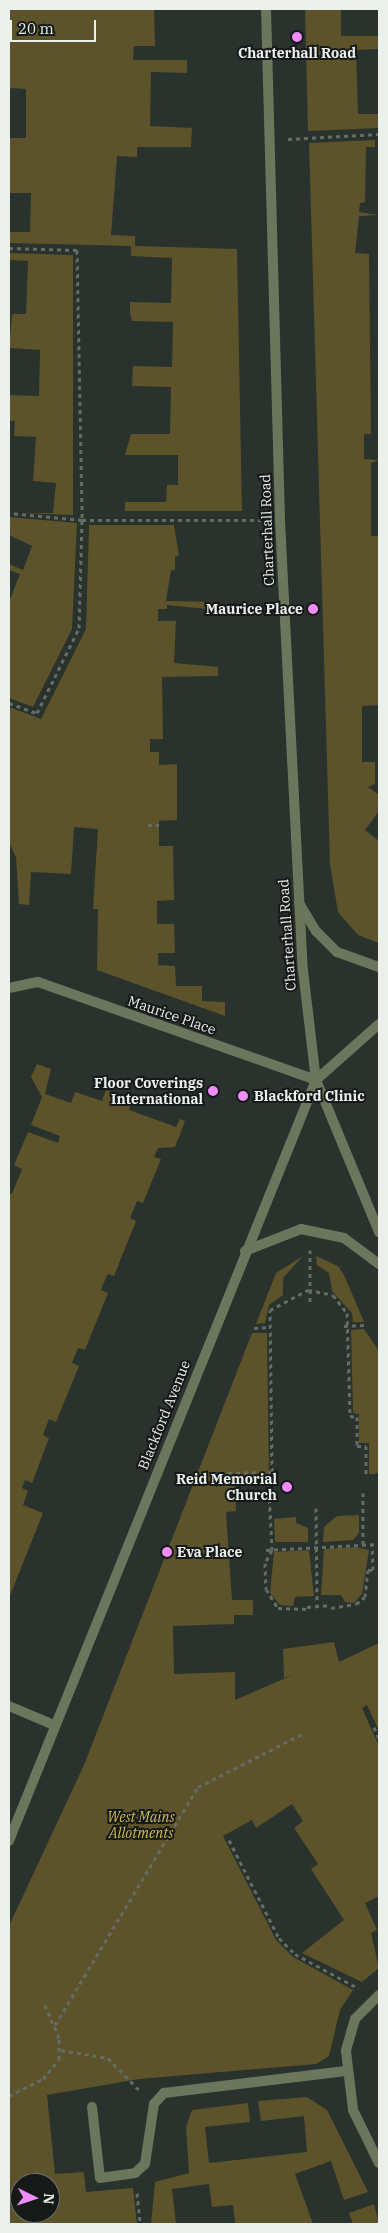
<!DOCTYPE html>
<html>
<head>
<meta charset="utf-8">
<style>
	body { margin:0 }
	#map { position:relative; width:388px; height:2233px; overflow:hidden; background:#29322d; font-family:"IBM Plex Serif",serif }
	div>[style] { position:absolute }
	.green>* { inset:0; background:#5d532a }
	.path>* { height:3px; margin-top:-1.5px; transform-origin:0; background:repeating-linear-gradient(90deg,#646c68 0 4px,transparent 0 8px) }
	.service>* { height:10px; margin:-5px; padding:0 5px; transform-origin:5px; border-radius:5px; background:#6a775c }
	.minor>* { height:10px; margin:-5px; padding:0 5px; transform-origin:5px; border-radius:5px; background:#6a775c }
	.tertiary>* { height:10px; margin:-5px; padding:0 5px; transform-origin:5px; border-radius:5px; background:#6a775c }
	.dots>* { width:14px; height:14px; translate:-50% -50%; box-sizing:border-box; border:2px solid #151917; border-radius:50% }
	span { translate:-50% -50%; white-space:nowrap; text-align:center; line-height:1.15; -webkit-text-stroke:4px #151917; paint-order:stroke }
	.poi-label { font-size:14px; color:#ebf0ed; font-weight:700 }
	.right { translate:-100% -50%; text-align:right }
	.left { translate:0 -50%; text-align:left }
	.street-label { font-size:14px; color:#ebf0ed }
	.park-label { font-size:14px; color:#d7bd55; font-style:italic }
	.frame { position:absolute; inset:0; border:10px solid #ebf0ed; pointer-events:none }
	.north { position:absolute; left:10px; top:2173px; width:50px; height:50px; box-sizing:border-box; background:#151917; border:1px solid #6b6f6d; border-radius:50%; rotate:94deg; font-size:14px; font-weight:700; line-height:20px; text-align:center; color:#ebf0ed }
	.north::after { content:''; display:block; margin:auto; width:18px; height:22px; background:#ee8cf9; clip-path:polygon(50% 0,100% 100%,50% 72%,0 100%) }
	.scale { position:absolute; left:10px; top:20px; width:86px; height:22px; box-sizing:border-box; border:2px solid #ebf0ed; border-top:0; padding-left:6px; font-size:15px; line-height:18px; white-space:nowrap; color:#ebf0ed; -webkit-text-stroke:4px #151917; paint-order:stroke }
</style>
</head>
<body>
<div id="map">
	<div class="green">
		<i style="clip-path:polygon(9px 9px,154px 9px,155px 46px,134px 46px,133px 60px,187px 60px,187px 73px,151px 72px,150px 126px,192px 128px,191px 147px,137px 147px,137px 157px,117px 156px,111px 235px,135px 236px,135px 246px,237px 249px,242px 511px,125px 511px,125px 502px,166px 502px,167px 485px,178px 485px,178px 455px,125px 455px,131px 434px,170px 434px,171px 387px,132px 386px,133px 366px,172px 367px,173px 322px,132px 321px,130px 313px,130px 302px,171px 303px,172px 258px,131px 256px,131px 246px,9px 243px,9px 232px,30px 232px,31px 193px,9px 193px,9px 138px,26px 138px,26px 89px,9px 88px)"></i>
		<i style="clip-path:polygon(305px 9px,341px 9px,341px 36px,378px 36px,378px 49px,356px 50px,358px 114px,379px 114px,379px 128px,308px 131px)"></i>
		<i style="clip-path:polygon(375px 140px,375px 147px,366px 147px,365px 202px,360px 203px,359px 212px,379px 215px,359px 216px,355px 253px,369px 254px,371px 434px,364px 434px,364px 459px,379px 460px,371px 463px,371px 536px,379px 536px,379px 705px,362px 706px,362px 762px,375px 762px,375px 784px,368px 787px,379px 795px,379px 811px,365px 830px,379px 841px,379px 943px,358px 935px,338px 912px,330px 865px,309px 143px)"></i>
		<i style="clip-path:polygon(9px 253px,73px 255px,73px 515px,20px 513px,53px 513px,56px 483px,33px 481px,36px 437px,14px 436px,15px 421px,9px 421px,9px 395px,39px 396px,40px 350px,9px 348px,12px 314px,26px 314px,28px 261px,9px 260px)"></i>
		<i style="clip-path:polygon(9px 517px,77px 523px,72px 629px,33px 707px,9px 698px,9px 602px,20px 574px,9px 570px,9px 564px,23px 570px,32px 546px,9px 535px)"></i>
		<i style="clip-path:polygon(89px 525px,174px 525px,179px 556px,175px 556px,175px 570px,171px 570px,166px 601px,219px 602px,218px 610px,167px 605px,167px 609px,158px 609px,158px 621px,176px 621px,174px 663px,218px 667px,218px 676px,162px 677px,163px 739px,150px 739px,150px 752px,159px 752px,159px 765px,177px 764px,177px 820px,159px 821px,159px 846px,173px 846px,174px 900px,157px 901px,157px 924px,174px 924px,175px 953px,158px 953px,158px 965px,175px 966px,176px 986px,202px 986px,202px 1001px,225px 1002px,225px 1016px,97px 970px,98px 909px,93px 909px,98px 829px,74px 827px,71px 874px,31px 872px,29px 905px,19px 904px,16px 857px,9px 843px,9px 707px,41px 719px,86px 629px)"></i>
		<i style="clip-path:polygon(37px 1064px,51px 1069px,45px 1094px,71px 1103px,75px 1092px,102px 1101px,106px 1090px,132px 1099px,129px 1110px,176px 1127px,180px 1119px,185px 1121px,175px 1147px,158px 1148px,154px 1157px,161px 1159px,143px 1203px,137px 1201px,130px 1218px,136px 1221px,114px 1276px,108px 1274px,104px 1282px,101px 1290px,108px 1293px,85px 1350px,78px 1348px,72px 1363px,79px 1366px,56px 1422px,49px 1419px,43px 1435px,49px 1438px,32px 1483px,25px 1480px,22px 1488px,28px 1491px,23px 1505px,43px 1513px,9px 1598px,9px 1193px,12px 1194px,22px 1169px,14px 1165px,28px 1132px,58px 1143px,60px 1136px,31px 1125px,42px 1097px,31px 1077px)"></i>
		<i style="clip-path:polygon(303px 1256px,283px 1278px,283px 1295px,269px 1305px,265px 1323px,256px 1324px,276px 1273px)"></i>
		<i style="clip-path:polygon(316px 1256px,338px 1266px,344px 1275px,364px 1322px,353px 1322px,352px 1313px,332px 1291px,329px 1273px,317px 1265px)"></i>
		<i style="clip-path:polygon(364px 1329px,379px 1351px,379px 1472px,374px 1474px,369px 1474px,369px 1443px,359px 1443px,359px 1414px,353px 1413px,351px 1330px)"></i>
		<i style="clip-path:polygon(evenodd,252px 1333px,267px 1333px,269px 1477px,235px 1478px,236px 1511px,226px 1512px,232px 1600px,253px 1600px,253px 1615px,234px 1615px,234px 1624px,173px 1626px,174px 1674px,235px 1672px,235px 1700px,293px 1675px,284px 1678px,283px 1649px,334px 1642px,339px 1662px,379px 1643px,379px 1731px,367px 1705px,362px 1708px,379px 1746px,379px 1896px,365px 1903px,377px 1930px,371px 1933px,379px 1968px,362px 1982px,302px 1953px,344px 1920px,311px 1869px,318px 1864px,294px 1828px,303px 1821px,292px 1804px,256px 1828px,252px 1820px,223px 1836px,276px 1940px,293px 1957px,353px 1990px,340px 2010px,329px 2056px,316px 2064px,139px 2079px,47px 2095px,55px 2174px,84px 2172px,86px 2192px,133px 2188px,137px 2224px,9px 2224px,9px 1926px,84px 1765px,252px 1333px,20px 2183px,50px 2183px,50px 2213px,20px 2213px,20px 2183px)"></i>
		<i style="clip-path:polygon(359px 1515px,359px 1533px,353px 1540px,323px 1542px,324px 1527px,337px 1516px)"></i>
		<i style="clip-path:polygon(296px 1517px,296px 1523px,308px 1528px,308px 1542px,275px 1542px,274px 1519px)"></i>
		<i style="clip-path:polygon(356px 1547px,369px 1550px,362px 1594px,354px 1603px,345px 1602px,341px 1595px,321px 1595px,324px 1549px)"></i>
		<i style="clip-path:polygon(309px 1550px,314px 1596px,295px 1597px,293px 1606px,280px 1605px,270px 1593px,274px 1552px)"></i>
		<i style="clip-path:polygon(307px 2097px,327px 2110px,368px 2192px,344px 2200px,331px 2161px,295px 2174px,313px 2224px,230px 2224px,235px 2223px,233px 2205px,212px 2207px,209px 2184px,172px 2189px,176px 2224px,151px 2224px,155px 2182px,189px 2173px,186px 2127px,192px 2110px,248px 2103px,250px 2122px,205px 2127px,209px 2163px,307px 2152px,304px 2116px,261px 2121px,258px 2101px)"></i>
		<i style="clip-path:polygon(374px 2204px,379px 2224px,353px 2224px,349px 2213px)"></i>
	</div>
	<div class="path">
		<i style="left:288px;top:139px;width:91px;rotate:-3.1deg"></i>
		<i style="left:9px;top:248px;width:68px;rotate:1.7deg"></i>
		<i style="left:77px;top:250px;width:270px;rotate:88.9deg"></i>
		<i style="left:82px;top:520px;width:73px;rotate:-174.5deg"></i>
		<i style="left:9px;top:703px;width:30px;rotate:20deg"></i>
		<i style="left:37px;top:713px;width:95px;rotate:-63.7deg"></i>
		<i style="left:79px;top:628px;width:108px;rotate:-88.4deg"></i>
		<i style="left:82px;top:520px;width:179px"></i>
		<i style="left:148px;top:825px;width:11px"></i>
		<i style="left:310px;top:1250px;width:54px;rotate:90deg"></i>
		<i style="left:344px;top:1326px;width:20px;rotate:-3deg"></i>
		<i style="left:254px;top:1328px;width:16px;rotate:-4deg"></i>
		<i style="left:228px;top:1473px;width:44px;rotate:-1.3deg"></i>
		<i style="left:272px;top:1472px;width:162px;rotate:-90.7deg"></i>
		<i style="left:270px;top:1310px;width:43px;rotate:-27.8deg"></i>
		<i style="left:308px;top:1290px;width:25px;rotate:11deg"></i>
		<i style="left:333px;top:1295px;width:23px;rotate:52deg"></i>
		<i style="left:347px;top:1313px;width:103px;rotate:88.3deg"></i>
		<i style="left:350px;top:1416px;width:7px;rotate:8deg"></i>
		<i style="left:357px;top:1417px;width:29px;rotate:90deg"></i>
		<i style="left:357px;top:1446px;width:9px"></i>
		<i style="left:366px;top:1446px;width:28px;rotate:90deg"></i>
		<i style="left:269px;top:1491px;width:59px;rotate:87.1deg"></i>
		<i style="left:272px;top:1550px;width:15px;rotate:118deg"></i>
		<i style="left:265px;top:1563px;width:26px;rotate:88deg"></i>
		<i style="left:266px;top:1589px;width:22px;rotate:58deg"></i>
		<i style="left:278px;top:1608px;width:29px;rotate:2deg"></i>
		<i style="left:363px;top:1493px;width:51px;rotate:90deg"></i>
		<i style="left:316px;top:1508px;width:96px;rotate:89.4deg"></i>
		<i style="left:266px;top:1550px;width:113px;rotate:-3deg"></i>
		<i style="left:307px;top:1607px;width:24px;rotate:-5deg"></i>
		<i style="left:331px;top:1608px;width:25px;rotate:-9deg"></i>
		<i style="left:356px;top:1604px;width:11px;rotate:-38deg"></i>
		<i style="left:365px;top:1597px;width:27px;rotate:-84deg"></i>
		<i style="left:368px;top:1570px;width:5px"></i>
		<i style="left:373px;top:1570px;width:26px;rotate:-92deg"></i>
		<i style="left:374px;top:1727px;width:13px;rotate:67deg"></i>
		<i style="left:229px;top:1840px;width:110px;rotate:63deg"></i>
		<i style="left:279px;top:1938px;width:23px;rotate:45deg"></i>
		<i style="left:295px;top:1954px;width:72px;rotate:28.4deg"></i>
		<i style="left:55px;top:2025px;width:278px;rotate:-59deg"></i>
		<i style="left:198px;top:1787px;width:119px;rotate:-27deg"></i>
		<i style="left:61px;top:2050px;width:48px;rotate:9.7deg"></i>
		<i style="left:108px;top:2058px;width:45px;rotate:45.9deg"></i>
		<i style="left:9px;top:2096px;width:38px;rotate:-27deg"></i>
		<i style="left:43px;top:2079px;width:26px;rotate:-51deg"></i>
		<i style="left:59px;top:2059px;width:21px;rotate:-90deg"></i>
		<i style="left:59px;top:2038px;width:39px;rotate:-113deg"></i>
		<i style="left:137px;top:2193px;width:31px;rotate:84deg"></i>
	</div>
	<div class="service">
		<i style="left:92px;top:2107px;width:71px;rotate:83.6deg"></i>
		<i style="left:100px;top:2178px;width:35px;rotate:-8deg"></i>
		<i style="left:135px;top:2173px;width:13px;rotate:-42deg"></i>
		<i style="left:145px;top:2164px;width:61px;rotate:-81.5deg"></i>
		<i style="left:154px;top:2104px;width:15px;rotate:-48deg"></i>
		<i style="left:164px;top:2093px;width:183px;rotate:-6.9deg"></i>
	</div>
	<div class="minor">
		<i style="left:9px;top:988px;width:30px;rotate:-12deg"></i>
		<i style="left:38px;top:982px;width:295px;rotate:19.4deg"></i>
		<i style="left:9px;top:1706px;width:49px;rotate:22.9deg"></i>
		<i style="left:379px;top:1995px;width:34px;rotate:135deg"></i>
		<i style="left:355px;top:2019px;width:33px;rotate:106deg"></i>
		<i style="left:346px;top:2051px;width:59px;rotate:83.2deg"></i>
		<i style="left:353px;top:2110px;width:59px;rotate:63.9deg"></i>
	</div>
	<div class="tertiary">
		<i style="left:266px;top:9px;width:512px;rotate:88.43deg"></i>
		<i style="left:280px;top:521px;width:450px;rotate:87.1deg"></i>
		<i style="left:303px;top:970px;width:111px;rotate:83.3deg"></i>
		<i style="left:316px;top:1080px;width:165px;rotate:67.5deg"></i>
		<i style="left:299px;top:903px;width:33px;rotate:59deg"></i>
		<i style="left:316px;top:931px;width:30px;rotate:45deg"></i>
		<i style="left:337px;top:952px;width:45px;rotate:19.7deg"></i>
		<i style="left:245px;top:1251px;width:60px;rotate:-21.4deg"></i>
		<i style="left:301px;top:1229px;width:44px;rotate:11.8deg"></i>
		<i style="left:344px;top:1238px;width:44px;rotate:36.6deg"></i>
		<i style="left:9px;top:1841px;width:821px;rotate:-68.03deg"></i>
		<i style="left:316px;top:1080px;width:84px;rotate:-41.6deg"></i>
	</div>
	<div class="dots">
		<i style="left:297px;top:37px;background:#ee8cf9"></i>
		<i style="left:313px;top:609px;background:#ee8cf9"></i>
		<i style="left:213px;top:1091px;background:#ee8cf9"></i>
		<i style="left:243px;top:1096px;background:#ee8cf9"></i>
		<i style="left:287px;top:1487px;background:#ee8cf9"></i>
		<i style="left:167px;top:1552px;background:#ee8cf9"></i>
	</div>
	<div class="poi-label">
		<span style="left:297px;top:53px">Charterhall Road</span>
		<span class="right" style="left:303px;top:609px">Maurice Place</span>
		<span class="right" style="left:203px;top:1091px">Floor Coverings<br>International</span>
		<span class="left" style="left:254px;top:1096px">Blackford Clinic</span>
		<span class="right" style="left:277px;top:1487px">Reid Memorial<br>Church</span>
		<span class="left" style="left:177px;top:1552px">Eva Place</span>
	</div>
	<div class="street-label">
		<span style="left:267px;top:530px;rotate:-92deg">Charterhall Road</span>
		<span style="left:287px;top:935px;rotate:-94deg">Charterhall Road</span>
		<span style="left:172px;top:1015px;rotate:19deg">Maurice Place</span>
		<span style="left:164px;top:1415px;rotate:-68deg">Blackford Avenue</span>
	</div>
	<div class="park-label">
		<span style="left:141px;top:1825px">West Mains<br>Allotments</span>
	</div>
	<div class="frame"></div>
	<div class="north">N</div>
	<div class="scale">20 m</div>
</div>
</body>
</html>
